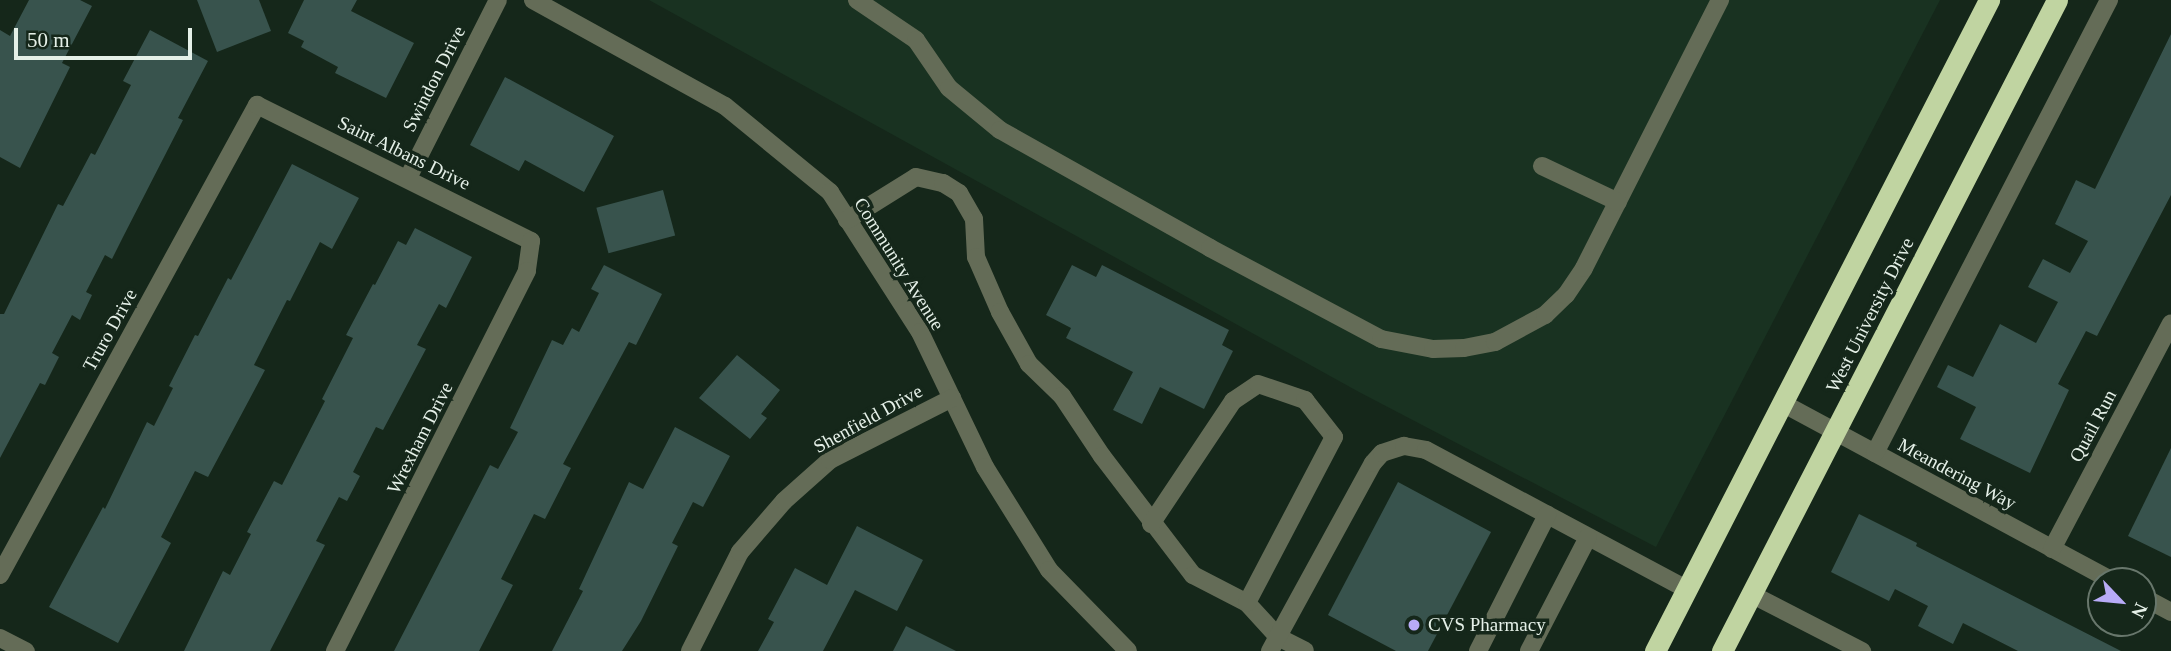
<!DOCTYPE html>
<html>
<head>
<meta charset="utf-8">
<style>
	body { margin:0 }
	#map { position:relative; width:2171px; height:651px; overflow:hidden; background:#15271a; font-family:"Times New Roman",serif }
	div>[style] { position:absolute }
	.built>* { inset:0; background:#193221 }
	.building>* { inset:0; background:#38534d; transform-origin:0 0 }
	.minor>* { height:18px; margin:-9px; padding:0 9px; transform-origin:9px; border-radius:9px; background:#646c57 }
	.highway>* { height:21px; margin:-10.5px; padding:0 10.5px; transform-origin:10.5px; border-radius:10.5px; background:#c0d4a1 }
	.dots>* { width:19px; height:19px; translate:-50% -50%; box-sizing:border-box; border:4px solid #15271a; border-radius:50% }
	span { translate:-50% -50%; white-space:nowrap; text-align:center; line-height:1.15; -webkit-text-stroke:7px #15271a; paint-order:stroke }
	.street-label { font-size:19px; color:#e5f0e8 }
	.poi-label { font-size:19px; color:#e5f0e8 }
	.left { translate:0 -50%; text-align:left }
	.north { position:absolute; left:2087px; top:567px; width:70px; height:70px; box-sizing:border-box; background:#15271a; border:2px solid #68776c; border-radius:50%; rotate:116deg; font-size:19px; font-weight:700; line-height:28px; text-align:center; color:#e5f0e8 }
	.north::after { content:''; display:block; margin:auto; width:24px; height:32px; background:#b8abf7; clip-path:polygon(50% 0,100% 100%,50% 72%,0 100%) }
	.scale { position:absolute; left:14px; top:28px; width:178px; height:32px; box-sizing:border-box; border:4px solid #e5f0e8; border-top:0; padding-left:9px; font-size:21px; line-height:24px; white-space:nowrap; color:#e5f0e8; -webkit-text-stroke:5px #15271a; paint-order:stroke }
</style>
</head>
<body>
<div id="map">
	<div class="built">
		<i style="clip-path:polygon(649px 0,1940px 0,1656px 547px,1359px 392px)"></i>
	</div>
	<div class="building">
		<i style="clip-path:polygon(29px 0,80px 0,92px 6px,62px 63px,70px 67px,20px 168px,0 157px,0 30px,10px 36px)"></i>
		<i style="clip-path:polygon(197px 0,259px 0,271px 31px,217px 52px)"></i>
		<i style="clip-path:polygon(304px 0,357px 0,351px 11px,414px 43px,386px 98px,335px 73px,338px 67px,301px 47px,304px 41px,288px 33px)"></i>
		<i style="clip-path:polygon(150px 30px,208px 61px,178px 118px,183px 120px,123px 237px,112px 259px,105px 255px,86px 292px,92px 295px,80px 320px,72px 315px,52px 353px,59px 357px,45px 385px,40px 383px,0 458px,0 314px,4px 314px,58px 204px,63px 206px,91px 153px,95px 155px,131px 85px,123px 81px)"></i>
		<i style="clip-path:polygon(2171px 34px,2171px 195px,2097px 336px,2086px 331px,2058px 384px,2069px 390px,2030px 473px,1960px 439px,1976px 407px,1937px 387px,1948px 365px,1973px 377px,2000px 324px,2036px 343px,2058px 302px,2028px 287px,2043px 259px,2070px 273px,2088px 241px,2055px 224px,2076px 180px,2095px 189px)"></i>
		<i style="clip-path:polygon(505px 77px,614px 136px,584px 192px,525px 160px,519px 171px,470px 145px)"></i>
		<i style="clip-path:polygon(292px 164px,359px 198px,332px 249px,320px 242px,290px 301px,287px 300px,254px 365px,265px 370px,208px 477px,195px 471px,161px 537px,171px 543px,118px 643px,49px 607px,103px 507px,105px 509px,147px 422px,154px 426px,173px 388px,169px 386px,195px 335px,198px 336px,228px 278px,231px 280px)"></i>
		<i style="left:663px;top:190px;width:47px;height:69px;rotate:75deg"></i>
		<i style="clip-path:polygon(415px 228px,472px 257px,446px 308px,439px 304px,417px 345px,426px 349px,383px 430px,376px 427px,353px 472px,360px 476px,347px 501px,339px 497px,316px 541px,325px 545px,270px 651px,184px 651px,223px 571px,230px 575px,251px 534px,247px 532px,274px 481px,282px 485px,325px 401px,322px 399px,353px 338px,346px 335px,373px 284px,375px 285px,398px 241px,406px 245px)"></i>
		<i style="clip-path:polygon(604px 265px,662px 294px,636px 345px,629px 342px,563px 464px,571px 468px,545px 519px,534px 514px,501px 579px,513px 585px,479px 651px,394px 651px,490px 465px,498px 469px,518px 432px,510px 428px,552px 340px,563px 345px,572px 328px,579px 332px,599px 293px,591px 289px)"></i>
		<i style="clip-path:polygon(1072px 265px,1096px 277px,1102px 265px,1229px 330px,1222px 345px,1233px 351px,1204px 409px,1160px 387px,1142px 424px,1113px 410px,1133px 372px,1066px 338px,1071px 328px,1046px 315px)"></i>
		<i style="clip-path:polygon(737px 355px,780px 390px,761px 414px,767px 418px,750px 439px,699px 398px)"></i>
		<i style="clip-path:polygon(675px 427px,730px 456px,703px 507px,693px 502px,672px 543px,678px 546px,641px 621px,622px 651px,552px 651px,583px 591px,579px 589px,629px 482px,643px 489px)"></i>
		<i style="clip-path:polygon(2171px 448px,2171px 557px,2128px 536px)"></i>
		<i style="clip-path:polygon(1398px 482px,1491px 532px,1428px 651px,1396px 651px,1328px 615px)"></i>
		<i style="clip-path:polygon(1859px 514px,1917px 543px,1916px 546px,2121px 651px,2018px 651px,1963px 623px,1953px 644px,1918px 626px,1928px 606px,1895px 589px,1889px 601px,1831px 572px)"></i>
		<i style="clip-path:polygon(857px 526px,923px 560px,897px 611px,855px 590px,823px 651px,758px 651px,774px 622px,768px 619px,795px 568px,827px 585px)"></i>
		<i style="clip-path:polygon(906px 626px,956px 651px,893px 651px)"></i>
	</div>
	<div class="minor">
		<i style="left:533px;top:0;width:219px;rotate:28.9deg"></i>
		<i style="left:725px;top:106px;width:136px;rotate:39.3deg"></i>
		<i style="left:830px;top:192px;width:166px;rotate:57.3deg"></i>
		<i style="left:920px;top:332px;width:150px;rotate:64.3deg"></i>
		<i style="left:985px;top:467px;width:121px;rotate:58.1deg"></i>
		<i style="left:1049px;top:570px;width:113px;rotate:45.7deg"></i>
		<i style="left:857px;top:0;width:71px;rotate:34.1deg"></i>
		<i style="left:916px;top:40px;width:58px;rotate:55.5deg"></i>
		<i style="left:949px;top:88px;width:66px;rotate:39.5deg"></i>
		<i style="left:1000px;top:130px;width:241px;rotate:29.3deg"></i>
		<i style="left:1210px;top:248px;width:194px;rotate:28deg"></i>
		<i style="left:1381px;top:339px;width:53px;rotate:10.9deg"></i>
		<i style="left:1433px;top:349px;width:31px;rotate:-2deg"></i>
		<i style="left:1464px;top:348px;width:32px;rotate:-11deg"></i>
		<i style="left:1495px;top:342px;width:57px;rotate:-28.4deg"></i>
		<i style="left:1545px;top:315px;width:29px;rotate:-44deg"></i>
		<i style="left:1566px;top:295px;width:32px;rotate:-56deg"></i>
		<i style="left:1584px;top:268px;width:301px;rotate:-63.1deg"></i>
		<i style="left:1542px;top:166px;width:84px;rotate:25.3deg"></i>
		<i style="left:408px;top:178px;width:199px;rotate:-63.2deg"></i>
		<i style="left:847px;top:220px;width:81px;rotate:-31.9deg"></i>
		<i style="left:916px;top:177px;width:28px;rotate:13deg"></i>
		<i style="left:943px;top:183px;width:19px;rotate:32deg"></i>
		<i style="left:959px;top:193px;width:30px;rotate:60deg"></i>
		<i style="left:974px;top:219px;width:38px;rotate:87deg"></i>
		<i style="left:976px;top:257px;width:60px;rotate:66.4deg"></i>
		<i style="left:1000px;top:312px;width:60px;rotate:60.9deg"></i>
		<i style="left:1029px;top:364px;width:46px;rotate:44.1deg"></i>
		<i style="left:1062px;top:396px;width:72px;rotate:56.3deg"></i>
		<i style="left:1102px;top:456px;width:150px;rotate:52.6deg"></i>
		<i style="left:1193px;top:575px;width:61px;rotate:27.4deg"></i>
		<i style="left:1247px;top:603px;width:46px;rotate:47.6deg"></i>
		<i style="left:1278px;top:637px;width:30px;rotate:27deg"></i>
		<i style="left:1782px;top:403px;width:376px;rotate:28.3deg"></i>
		<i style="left:1875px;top:453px;width:510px;rotate:-62.68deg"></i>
		<i style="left:1151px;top:524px;width:148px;rotate:-56.3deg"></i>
		<i style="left:1233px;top:401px;width:30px;rotate:-34deg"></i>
		<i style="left:1258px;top:384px;width:50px;rotate:18.8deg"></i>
		<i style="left:1305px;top:400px;width:47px;rotate:51.9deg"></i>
		<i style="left:1334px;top:437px;width:187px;rotate:117.7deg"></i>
		<i style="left:2052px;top:549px;width:255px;rotate:-62.2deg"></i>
		<i style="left:0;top:575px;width:536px;rotate:-61.33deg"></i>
		<i style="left:257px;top:105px;width:306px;rotate:26.4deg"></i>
		<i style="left:531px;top:241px;width:30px;rotate:98deg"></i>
		<i style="left:527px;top:271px;width:426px;rotate:116.8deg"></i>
		<i style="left:1751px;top:594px;width:125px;rotate:27.2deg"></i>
		<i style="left:2143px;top:597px;width:32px;rotate:28deg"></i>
		<i style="left:0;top:638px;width:29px;rotate:27deg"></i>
		<i style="left:690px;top:651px;width:111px;rotate:-63.2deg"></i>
		<i style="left:740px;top:552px;width:67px;rotate:-49.2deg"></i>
		<i style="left:784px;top:501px;width:62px;rotate:-41.7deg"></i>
		<i style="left:830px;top:460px;width:137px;rotate:-26.9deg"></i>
		<i style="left:1270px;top:651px;width:214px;rotate:-61.3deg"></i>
		<i style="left:1373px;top:463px;width:13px;rotate:-48deg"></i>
		<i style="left:1382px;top:453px;width:23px;rotate:-18deg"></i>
		<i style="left:1404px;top:446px;width:22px;rotate:10deg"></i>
		<i style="left:1426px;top:450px;width:295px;rotate:28.1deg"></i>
		<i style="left:1478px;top:651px;width:153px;rotate:-63.1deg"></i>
		<i style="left:1529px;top:651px;width:128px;rotate:-62.6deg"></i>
	</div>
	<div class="highway">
		<i style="left:1655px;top:651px;width:732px;rotate:-62.84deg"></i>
		<i style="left:1722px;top:651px;width:732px;rotate:-62.77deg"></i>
	</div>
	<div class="dots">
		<i style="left:1414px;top:625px;background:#b8abf7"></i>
	</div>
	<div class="street-label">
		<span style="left:434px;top:79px;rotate:-63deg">Swindon Drive</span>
		<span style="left:404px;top:153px;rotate:26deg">Saint Albans Drive</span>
		<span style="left:899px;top:264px;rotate:58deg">Community Avenue</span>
		<span style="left:1870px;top:315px;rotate:-63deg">West University Drive</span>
		<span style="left:110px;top:330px;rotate:-61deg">Truro Drive</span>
		<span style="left:868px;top:419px;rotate:-29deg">Shenfield Drive</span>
		<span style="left:2093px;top:426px;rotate:-62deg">Quail Run</span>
		<span style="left:420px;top:438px;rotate:-63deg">Wrexham Drive</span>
		<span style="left:1957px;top:474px;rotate:28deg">Meandering Way</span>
	</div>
	<div class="poi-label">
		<span class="left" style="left:1428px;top:625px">CVS Pharmacy</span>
	</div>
	<div class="north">N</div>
	<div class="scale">50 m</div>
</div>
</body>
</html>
